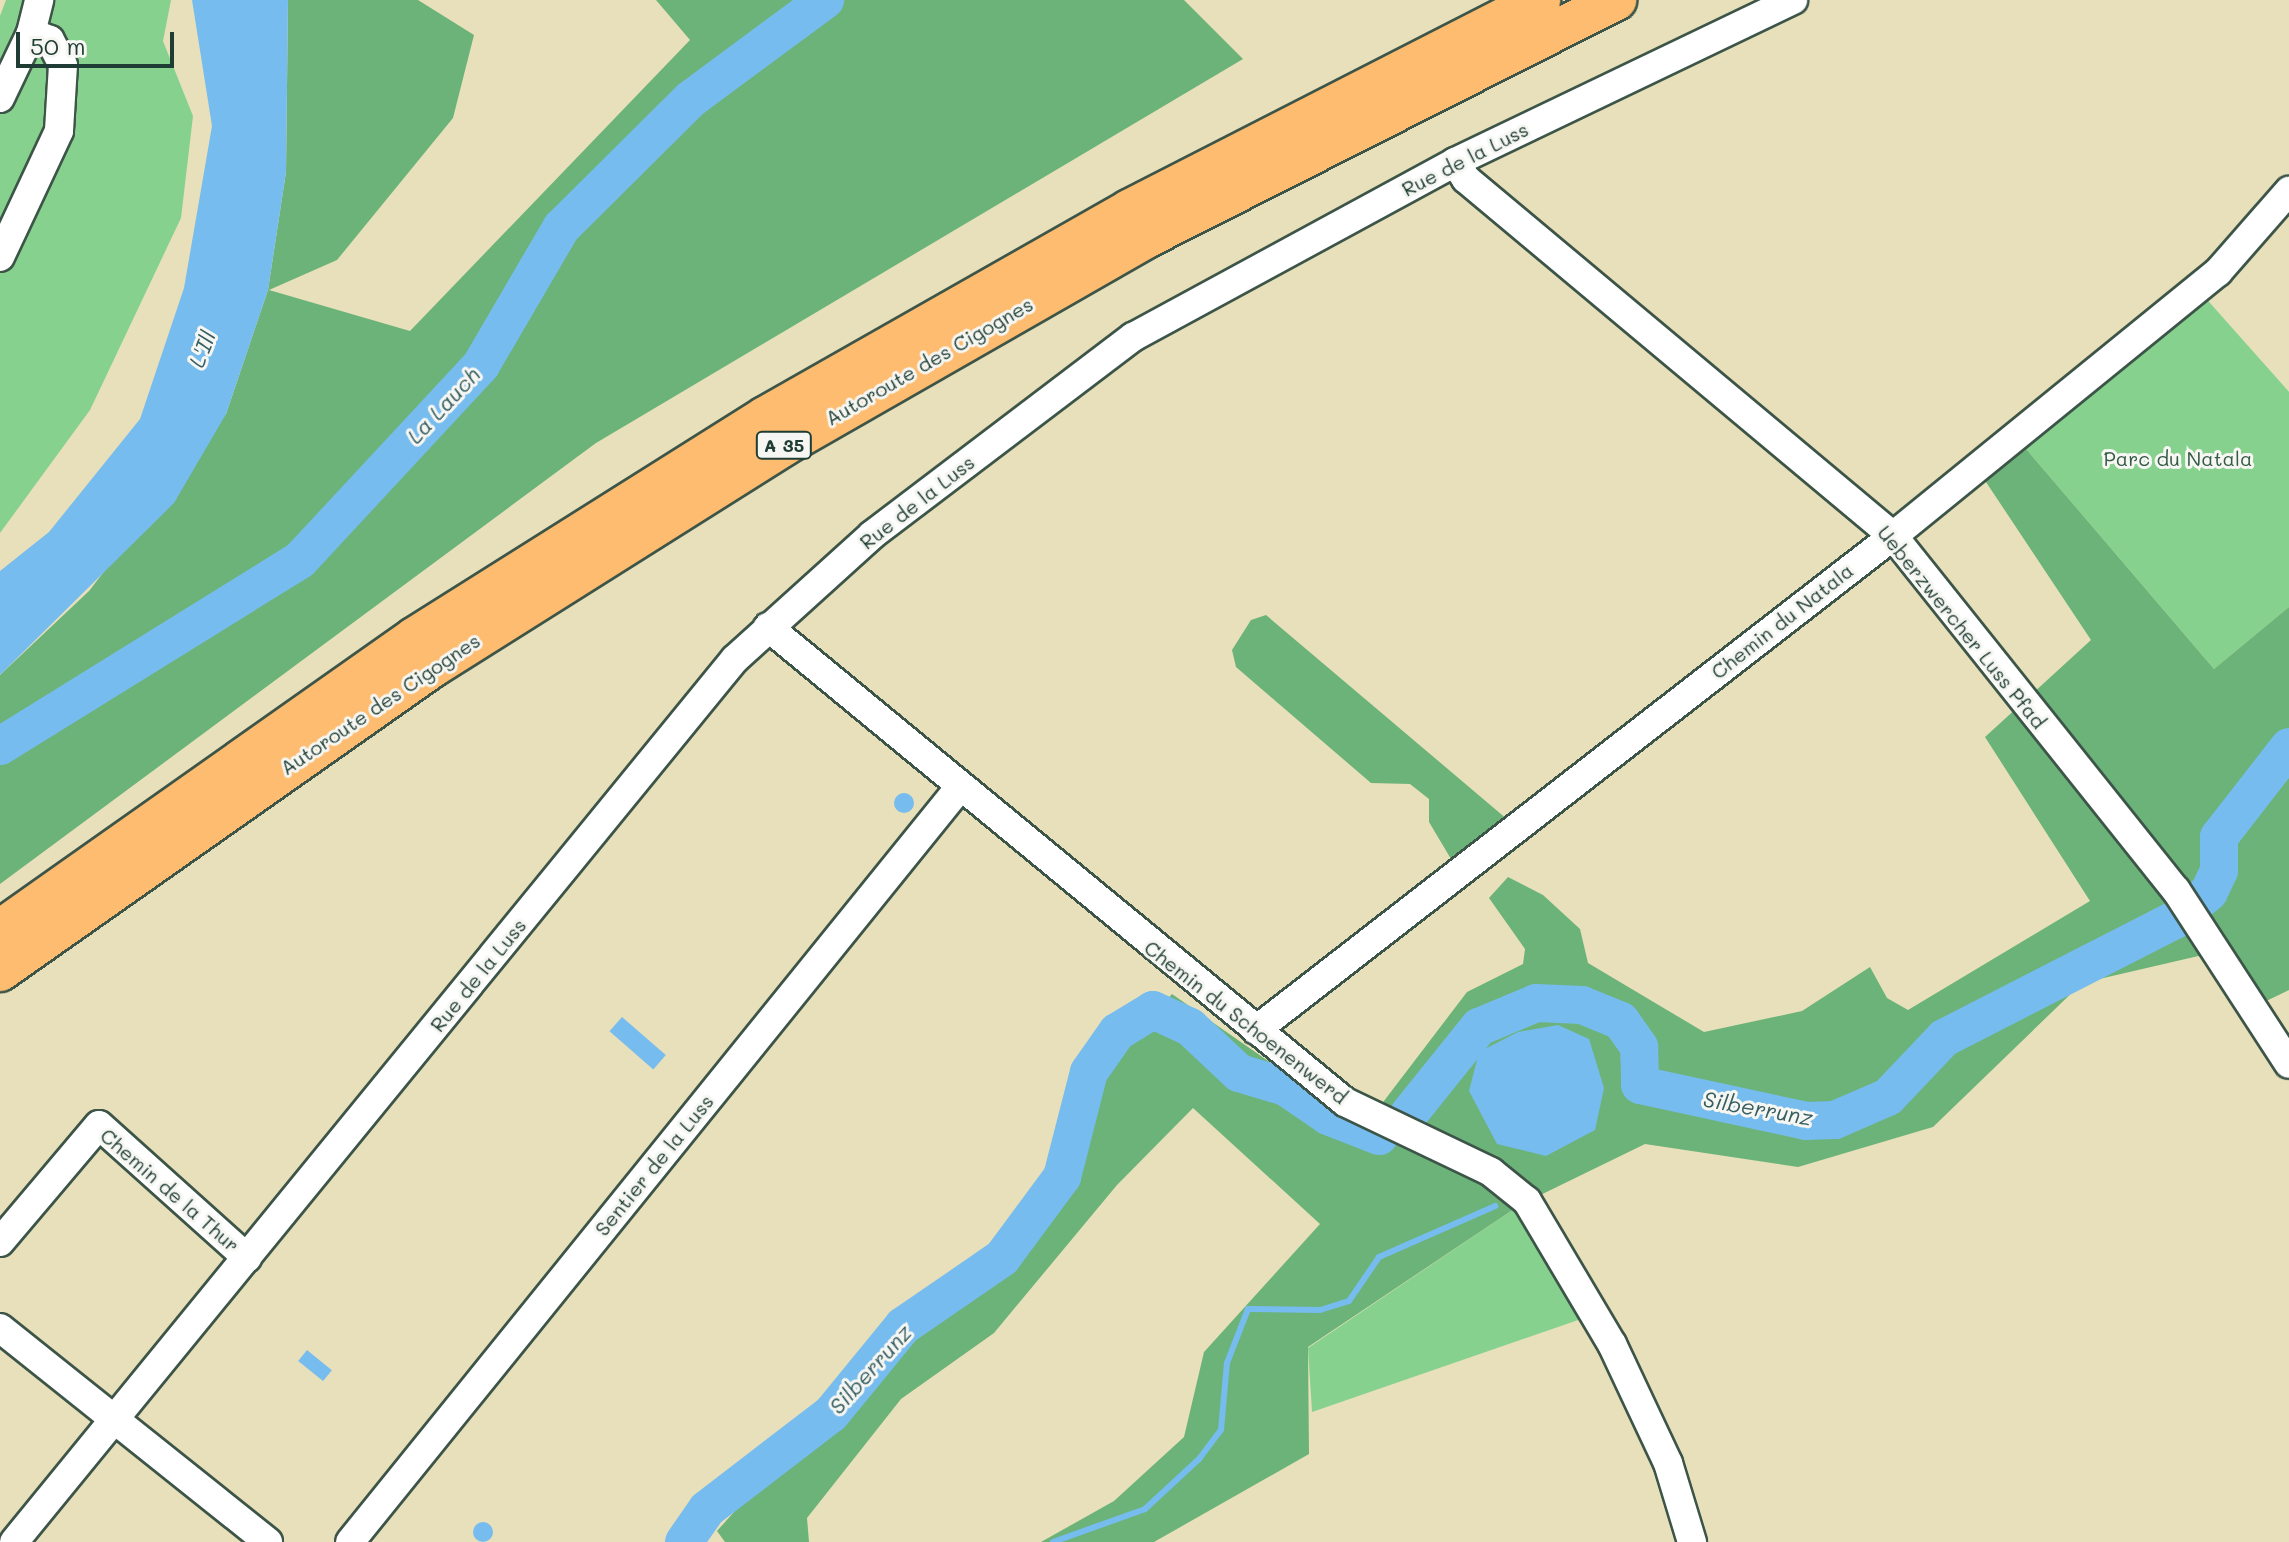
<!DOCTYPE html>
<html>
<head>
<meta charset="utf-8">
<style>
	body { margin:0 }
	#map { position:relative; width:2289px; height:1542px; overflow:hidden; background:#e7e0ba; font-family:Mali,sans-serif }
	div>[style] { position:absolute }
	.green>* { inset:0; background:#86d18e }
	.forest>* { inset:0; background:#6cb379 }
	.water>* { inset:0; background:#77bcee; transform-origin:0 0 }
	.round { border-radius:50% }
	.stream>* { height:6px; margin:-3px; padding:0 3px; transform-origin:3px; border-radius:3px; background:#77bcee }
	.river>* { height:38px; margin:-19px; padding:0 19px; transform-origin:19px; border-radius:19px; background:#77bcee }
	.roads { filter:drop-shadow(2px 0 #3d5548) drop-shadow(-2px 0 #3d5548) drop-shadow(0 2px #3d5548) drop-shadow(0 -2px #3d5548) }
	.minor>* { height:28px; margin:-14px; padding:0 14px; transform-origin:14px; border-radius:14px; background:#fff }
	.highway>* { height:40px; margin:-20px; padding:0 20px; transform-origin:20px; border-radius:20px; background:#fdbc70 }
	span { translate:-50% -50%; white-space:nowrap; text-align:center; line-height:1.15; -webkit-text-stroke:6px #f6f6f2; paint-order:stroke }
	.shield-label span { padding:2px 6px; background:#f6f6f2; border:2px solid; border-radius:6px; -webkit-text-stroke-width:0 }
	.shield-label { font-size:18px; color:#1f3d34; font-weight:700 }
	.street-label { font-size:20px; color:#1f3d34 }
	.park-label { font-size:20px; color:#345b46 }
	.water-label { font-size:22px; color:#355d62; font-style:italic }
	.scale { position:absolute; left:16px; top:32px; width:158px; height:36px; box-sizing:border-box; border:4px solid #1f3d34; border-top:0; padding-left:10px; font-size:24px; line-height:28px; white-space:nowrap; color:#1f3d34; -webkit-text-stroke:6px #f6f6f2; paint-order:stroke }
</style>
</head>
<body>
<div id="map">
	<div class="green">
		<i style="clip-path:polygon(6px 0,171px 0,163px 41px,193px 116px,181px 218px,90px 410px,0 533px,0 16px)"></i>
		<i style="clip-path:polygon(2202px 294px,2289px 392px,2289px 607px,2214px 669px,2021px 443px)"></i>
		<i style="clip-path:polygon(1520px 1205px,1584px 1318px,1312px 1412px,1308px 1348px)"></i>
	</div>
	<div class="forest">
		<i style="clip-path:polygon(288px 0,418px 0,474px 35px,453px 118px,337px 260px,269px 290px,410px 331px,690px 40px,656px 0,1184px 0,1243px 59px,596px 443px,0 884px,0 675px,89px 591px,226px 414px,268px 290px,286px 172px)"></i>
		<i style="clip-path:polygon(2021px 443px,2214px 669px,2289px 607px,2289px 990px,2260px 1004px,2207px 954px,2082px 983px,1933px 1127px,1798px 1167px,1645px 1144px,1520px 1205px,1308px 1347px,1309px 1454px,1154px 1542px,1041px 1542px,1114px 1501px,1184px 1437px,1204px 1352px,1320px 1224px,1193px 1108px,1117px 1185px,994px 1333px,901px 1399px,807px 1518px,809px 1542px,725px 1542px,717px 1531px,903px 1323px,1052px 1215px,1078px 1103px,1172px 994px,1294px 1079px,1371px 1118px,1467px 992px,1523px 964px,1525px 949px,1489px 898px,1508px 877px,1543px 895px,1580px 929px,1588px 963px,1704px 1032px,1802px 1011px,1870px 967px,1887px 998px,1908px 1010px,2090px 901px,1985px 737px,2091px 640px,1980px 473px)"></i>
		<i style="clip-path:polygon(1266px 615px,1508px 820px,1454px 864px,1429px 822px,1429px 799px,1410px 784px,1371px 783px,1236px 667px,1232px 650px,1251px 620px)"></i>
	</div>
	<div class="water">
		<i style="clip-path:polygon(192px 0,288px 0,286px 172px,268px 290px,226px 414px,174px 503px,0 675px,0 571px,49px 532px,140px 419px,184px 288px,212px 126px)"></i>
		<i class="round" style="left:894px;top:793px;width:20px;height:20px"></i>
		<i style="left:622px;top:1017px;width:58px;height:19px;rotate:41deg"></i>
		<i style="clip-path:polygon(1558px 1025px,1589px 1039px,1604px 1088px,1595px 1130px,1546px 1156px,1497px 1144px,1469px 1091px,1479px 1052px,1518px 1032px)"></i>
		<i style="left:307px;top:1350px;width:32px;height:14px;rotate:39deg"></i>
		<i class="round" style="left:473px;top:1522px;width:20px;height:20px"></i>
	</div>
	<div class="stream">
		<i style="left:1053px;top:1542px;width:98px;rotate:-19.7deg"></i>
		<i style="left:1145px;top:1509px;width:74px;rotate:-42.8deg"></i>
		<i style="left:1199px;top:1459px;width:36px;rotate:-53deg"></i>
		<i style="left:1221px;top:1430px;width:67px;rotate:-84.9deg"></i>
		<i style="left:1227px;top:1363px;width:58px;rotate:-68.7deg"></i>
		<i style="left:1248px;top:1309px;width:72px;rotate:0.8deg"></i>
		<i style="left:1320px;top:1310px;width:30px;rotate:-17deg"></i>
		<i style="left:1349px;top:1301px;width:53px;rotate:-55.7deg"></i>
		<i style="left:1379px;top:1257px;width:127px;rotate:-23.7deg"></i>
	</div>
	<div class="river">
		<i style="left:0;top:746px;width:353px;rotate:-31.8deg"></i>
		<i style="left:300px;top:560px;width:266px;rotate:-47.1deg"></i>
		<i style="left:481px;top:365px;width:159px;rotate:-59.7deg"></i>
		<i style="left:561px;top:228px;width:183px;rotate:-44.8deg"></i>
		<i style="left:691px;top:99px;width:167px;rotate:-36.5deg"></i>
		<i style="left:1409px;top:1114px;width:112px;rotate:-51.2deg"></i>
		<i style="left:1479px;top:1027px;width:62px;rotate:-22.8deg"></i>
		<i style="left:1536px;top:1003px;width:46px;rotate:2.5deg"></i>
		<i style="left:1582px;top:1005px;width:42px;rotate:22.3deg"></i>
		<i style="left:1621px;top:1021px;width:32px;rotate:55deg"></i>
		<i style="left:1639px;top:1047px;width:38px;rotate:88deg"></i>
		<i style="left:1640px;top:1085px;width:170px;rotate:12.2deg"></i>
		<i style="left:1806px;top:1121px;width:29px;rotate:-2deg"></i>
		<i style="left:1835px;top:1120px;width:58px;rotate:-23.5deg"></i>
		<i style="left:1888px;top:1097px;width:81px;rotate:-46.5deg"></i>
		<i style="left:1944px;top:1038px;width:259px;rotate:-27.1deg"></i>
		<i style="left:2175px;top:920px;width:44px;rotate:-39.5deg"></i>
		<i style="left:2209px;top:892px;width:23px;rotate:-65deg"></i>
		<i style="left:2219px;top:871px;width:34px;rotate:-90deg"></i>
		<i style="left:2219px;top:837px;width:114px;rotate:-52.1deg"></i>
		<i style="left:684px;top:1542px;width:40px;rotate:-55.1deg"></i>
		<i style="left:707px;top:1509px;width:156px;rotate:-37.5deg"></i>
		<i style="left:831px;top:1414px;width:114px;rotate:-50.7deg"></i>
		<i style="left:903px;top:1326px;width:120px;rotate:-34.5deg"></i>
		<i style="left:1002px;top:1258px;width:101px;rotate:-53.5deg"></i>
		<i style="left:1062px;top:1177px;width:108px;rotate:-75.6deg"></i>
		<i style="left:1089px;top:1072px;width:49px;rotate:-55deg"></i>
		<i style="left:1117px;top:1032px;width:42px;rotate:-31.4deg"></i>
		<i style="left:1153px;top:1010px;width:41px;rotate:24.7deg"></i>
		<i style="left:1190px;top:1027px;width:67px;rotate:43.2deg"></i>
		<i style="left:1239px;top:1073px;width:49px;rotate:16.6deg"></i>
		<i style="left:1286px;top:1087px;width:51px;rotate:34.6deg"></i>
		<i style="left:1328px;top:1116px;width:55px;rotate:21.4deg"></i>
	</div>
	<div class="roads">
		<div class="minor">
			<i style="left:31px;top:33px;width:34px;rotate:-76deg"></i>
			<i style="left:0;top:98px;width:72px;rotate:-64.5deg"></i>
			<i style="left:31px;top:33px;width:20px;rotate:20deg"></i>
			<i style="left:50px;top:40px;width:28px;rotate:63deg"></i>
			<i style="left:63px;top:65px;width:66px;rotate:93.5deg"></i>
			<i style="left:59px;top:131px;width:139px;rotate:115.1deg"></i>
			<i style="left:1455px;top:162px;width:20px;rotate:57deg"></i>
			<i style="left:1466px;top:179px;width:557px;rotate:39.9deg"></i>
			<i style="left:1893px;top:536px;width:453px;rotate:51.4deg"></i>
			<i style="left:2176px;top:890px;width:207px;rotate:57deg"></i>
			<i style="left:768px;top:627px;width:747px;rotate:39.46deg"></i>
			<i style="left:1345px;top:1102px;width:162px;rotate:25.6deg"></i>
			<i style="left:1491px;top:1172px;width:46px;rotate:38.9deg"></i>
			<i style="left:1527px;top:1201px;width:166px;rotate:59.3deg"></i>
			<i style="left:1612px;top:1344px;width:132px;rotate:64.8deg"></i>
			<i style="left:1668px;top:1463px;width:83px;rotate:73.1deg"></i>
			<i style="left:1256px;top:1030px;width:806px;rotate:-37.79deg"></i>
			<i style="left:1893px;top:536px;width:419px;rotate:-39.1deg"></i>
			<i style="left:2218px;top:272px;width:108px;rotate:-48.8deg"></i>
			<i style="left:0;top:1242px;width:153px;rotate:-49.8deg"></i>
			<i style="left:99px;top:1125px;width:199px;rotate:41.9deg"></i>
			<i style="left:0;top:1328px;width:343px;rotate:38.6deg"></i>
			<i style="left:14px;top:1542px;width:1140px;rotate:-50.77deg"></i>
			<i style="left:735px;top:659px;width:185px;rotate:-42.1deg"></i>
			<i style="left:872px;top:535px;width:328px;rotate:-37.2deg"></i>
			<i style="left:1133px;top:337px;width:366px;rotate:-28.5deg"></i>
			<i style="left:1455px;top:162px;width:375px;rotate:-25.6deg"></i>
			<i style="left:350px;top:1542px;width:969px;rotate:-51.07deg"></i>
		</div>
		<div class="highway">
			<i style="left:0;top:930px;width:507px;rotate:-35.2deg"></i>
			<i style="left:414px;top:638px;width:415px;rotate:-32.2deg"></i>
			<i style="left:765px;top:417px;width:419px;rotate:-29.6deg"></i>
			<i style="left:1129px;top:210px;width:462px;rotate:-27.1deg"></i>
			<i style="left:0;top:971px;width:527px;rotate:-35.11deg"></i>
			<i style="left:431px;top:668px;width:416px;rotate:-32.2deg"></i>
			<i style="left:783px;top:446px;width:421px;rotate:-29.8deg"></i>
			<i style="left:1148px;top:237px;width:525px;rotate:-26.86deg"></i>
		</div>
	</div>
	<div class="shield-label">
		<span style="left:784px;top:445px">A 35</span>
	</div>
	<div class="street-label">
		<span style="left:1465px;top:159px;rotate:-27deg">Rue de la Luss</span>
		<span style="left:929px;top:361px;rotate:-30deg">Autoroute des Cigognes</span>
		<span style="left:917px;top:502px;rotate:-38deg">Rue de la Luss</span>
		<span style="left:1782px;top:621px;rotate:-38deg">Chemin du Natala</span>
		<span style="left:1962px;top:627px;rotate:51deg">Ueberzwercher Luss Pfad</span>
		<span style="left:380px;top:704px;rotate:-34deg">Autoroute des Cigognes</span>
		<span style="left:478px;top:975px;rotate:-51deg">Rue de la Luss</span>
		<span style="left:1246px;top:1022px;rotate:38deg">Chemin du Schoenenwerd</span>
		<span style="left:654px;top:1165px;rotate:-51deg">Sentier de la Luss</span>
		<span style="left:170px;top:1190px;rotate:41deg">Chemin de la Thur</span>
	</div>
	<div class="park-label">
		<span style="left:2178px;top:458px">Parc du Natala</span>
	</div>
	<div class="water-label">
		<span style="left:202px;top:349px;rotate:-68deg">L'Ill</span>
		<span style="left:443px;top:405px;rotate:-47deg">La Lauch</span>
		<span style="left:1758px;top:1108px;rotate:10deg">Silberrunz</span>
		<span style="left:870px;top:1369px;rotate:-48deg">Silberrunz</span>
	</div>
	<div class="scale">50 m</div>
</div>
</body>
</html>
